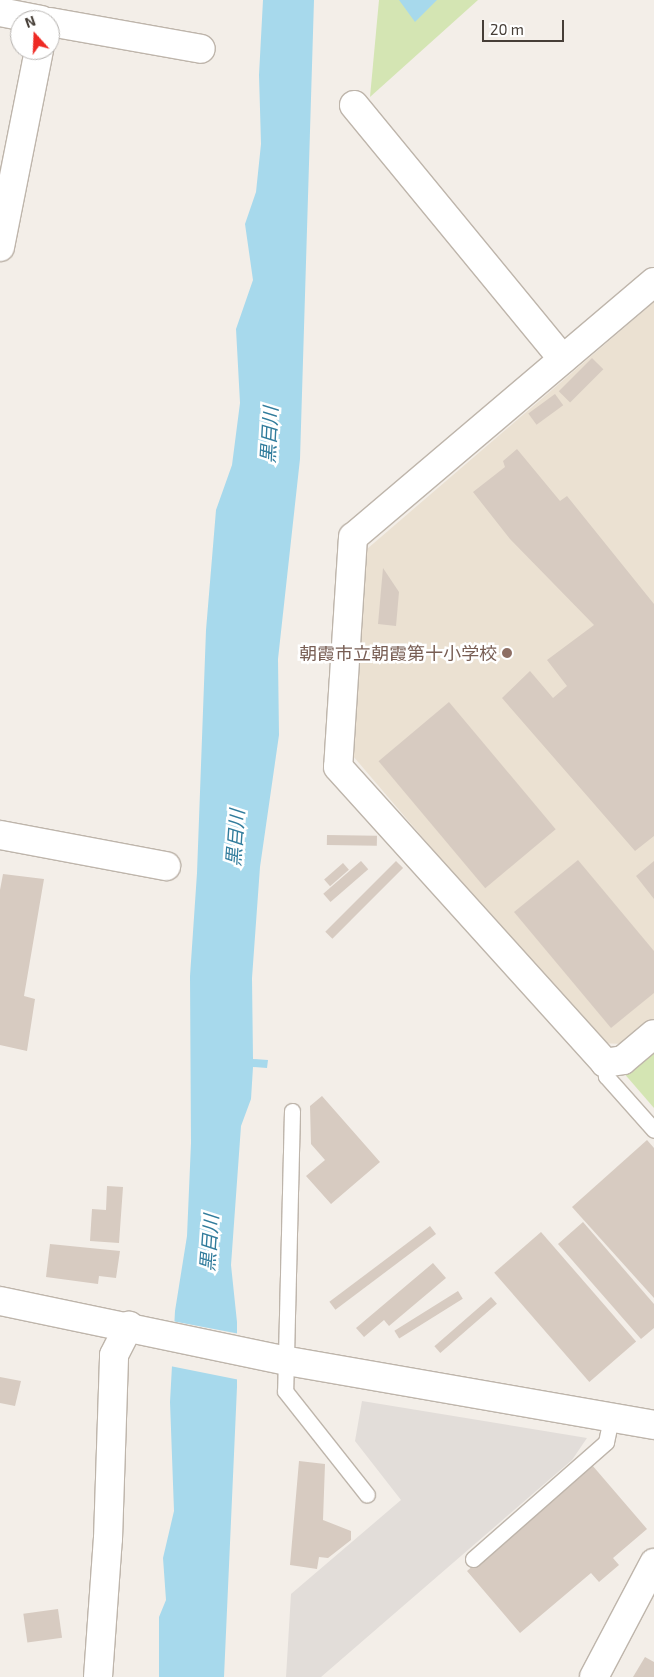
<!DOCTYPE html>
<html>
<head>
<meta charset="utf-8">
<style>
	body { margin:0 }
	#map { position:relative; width:654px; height:1677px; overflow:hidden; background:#f3eee8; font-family:"Exo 2","Noto Sans JP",sans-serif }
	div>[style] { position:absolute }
	.industrial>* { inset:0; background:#e2ddd9 }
	.education>* { inset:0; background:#ebe1d2 }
	.green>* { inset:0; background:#d4e5b3 }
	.water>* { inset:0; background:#a7d9ec }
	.pier>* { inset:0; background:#f3eee8 }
	.building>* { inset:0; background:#d7cbc1; transform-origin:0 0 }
	.roads { filter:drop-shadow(1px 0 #beb5ab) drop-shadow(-1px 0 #beb5ab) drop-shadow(0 1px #beb5ab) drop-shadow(0 -1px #beb5ab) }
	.service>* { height:15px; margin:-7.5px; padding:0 7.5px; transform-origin:7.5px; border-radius:7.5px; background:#fff }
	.minor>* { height:28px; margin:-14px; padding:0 14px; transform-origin:14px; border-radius:14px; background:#fff }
	.tertiary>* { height:28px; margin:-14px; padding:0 14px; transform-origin:14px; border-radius:14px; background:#fff }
	.dots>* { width:14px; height:14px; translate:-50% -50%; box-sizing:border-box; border:2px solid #fff; border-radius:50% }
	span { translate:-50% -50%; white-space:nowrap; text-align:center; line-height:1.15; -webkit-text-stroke:5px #fff; paint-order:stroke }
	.education-label { font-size:18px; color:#785e54 }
	.right { translate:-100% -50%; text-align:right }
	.water-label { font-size:19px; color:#317c9c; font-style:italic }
	.north { position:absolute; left:10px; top:10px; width:50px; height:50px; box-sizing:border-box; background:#fff; border:1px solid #b5b2af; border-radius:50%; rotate:340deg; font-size:14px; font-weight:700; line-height:20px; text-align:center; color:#463e37 }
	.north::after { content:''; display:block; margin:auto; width:18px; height:22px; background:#ee2923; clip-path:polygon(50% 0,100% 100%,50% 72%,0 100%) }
	.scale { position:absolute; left:482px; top:20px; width:82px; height:22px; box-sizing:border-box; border:2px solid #463e37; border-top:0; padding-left:6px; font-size:15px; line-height:18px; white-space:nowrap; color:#463e37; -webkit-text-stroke:4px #fff; paint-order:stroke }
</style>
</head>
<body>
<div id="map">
	<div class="industrial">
		<i style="clip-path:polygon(362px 1401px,587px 1438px,572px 1460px,321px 1677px,286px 1677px,291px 1594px,401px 1500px,355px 1441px)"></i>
	</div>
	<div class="education">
		<i style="clip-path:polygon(654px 302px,654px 1019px,624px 1044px,598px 1043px,353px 756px,367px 549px)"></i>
	</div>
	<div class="green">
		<i style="clip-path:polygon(379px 0,478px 0,370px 97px)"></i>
		<i style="clip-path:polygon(654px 1044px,654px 1108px,622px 1071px)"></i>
	</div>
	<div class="water">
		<i style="clip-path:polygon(263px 0,314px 0,300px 459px,278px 659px,279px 735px,260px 867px,252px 978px,253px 1059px,268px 1060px,267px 1068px,253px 1067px,251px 1099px,241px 1126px,231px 1265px,237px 1322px,237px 1387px,224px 1677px,159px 1677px,159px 1617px,166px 1600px,163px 1558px,174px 1511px,170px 1402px,175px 1311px,187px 1236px,191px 1143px,190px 976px,197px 873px,206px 630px,216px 510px,232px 465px,240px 403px,236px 329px,253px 280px,245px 224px,256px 192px,261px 144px,259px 75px)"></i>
		<i style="clip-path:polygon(399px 0,437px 0,415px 22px)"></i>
	</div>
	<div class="pier">
		<i style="clip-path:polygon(172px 1321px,240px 1334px,240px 1380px,170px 1366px)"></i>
	</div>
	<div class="building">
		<i style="left:592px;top:358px;width:16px;height:47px;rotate:45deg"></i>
		<i style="left:555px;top:394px;width:14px;height:33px;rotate:54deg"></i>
		<i style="clip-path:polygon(517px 449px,560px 501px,567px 496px,654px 604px,654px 836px,635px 851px,502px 698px,530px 671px,553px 698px,567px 686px,547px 660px,594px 625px,510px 539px,473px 492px,505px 467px,503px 461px)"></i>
		<i style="clip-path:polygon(383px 568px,399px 592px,396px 626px,378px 624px)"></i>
		<i style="left:449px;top:702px;width:166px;height:92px;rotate:50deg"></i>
		<i style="left:327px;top:835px;width:50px;height:10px;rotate:1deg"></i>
		<i style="clip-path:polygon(578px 860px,654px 951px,654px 993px,611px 1028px,514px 912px)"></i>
		<i style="left:361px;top:861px;width:11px;height:50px;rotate:49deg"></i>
		<i style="left:396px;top:861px;width:10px;height:100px;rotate:45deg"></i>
		<i style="clip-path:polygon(654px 861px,654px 899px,636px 876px)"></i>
		<i style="left:343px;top:863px;width:9px;height:25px;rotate:49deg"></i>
		<i style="clip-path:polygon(3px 874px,44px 879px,24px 996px,35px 999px,27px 1051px,0 1045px,0 890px)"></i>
		<i style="clip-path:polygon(322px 1096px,380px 1162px,331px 1204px,306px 1176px,325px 1160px,311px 1144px,310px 1106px)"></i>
		<i style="clip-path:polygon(647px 1140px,654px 1148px,654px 1298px,572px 1207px)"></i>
		<i style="clip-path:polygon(107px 1186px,123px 1187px,119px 1243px,90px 1241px,92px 1209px,106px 1210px)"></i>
		<i style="clip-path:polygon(583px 1222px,654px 1304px,654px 1328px,641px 1339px,558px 1244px)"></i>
		<i style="left:430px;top:1226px;width:10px;height:126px;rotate:53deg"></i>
		<i style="left:541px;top:1232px;width:145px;height:62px;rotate:49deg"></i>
		<i style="clip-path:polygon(50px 1244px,120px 1251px,116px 1278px,99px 1276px,98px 1284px,46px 1277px)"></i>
		<i style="clip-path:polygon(433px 1263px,446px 1278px,389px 1326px,384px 1320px,364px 1337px,356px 1328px)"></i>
		<i style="left:458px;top:1291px;width:9px;height:75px;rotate:58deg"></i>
		<i style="left:491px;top:1297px;width:9px;height:75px;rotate:49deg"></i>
		<i style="clip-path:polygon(0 1377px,21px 1381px,15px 1406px,0 1403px)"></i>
		<i style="clip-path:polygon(299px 1461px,325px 1464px,323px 1520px,351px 1531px,351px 1540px,328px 1558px,319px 1557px,317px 1569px,290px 1565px)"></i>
		<i style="clip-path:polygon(592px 1465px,647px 1529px,613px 1558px,619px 1565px,599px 1582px,591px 1573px,520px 1633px,467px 1571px)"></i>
		<i style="left:58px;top:1609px;width:29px;height:35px;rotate:82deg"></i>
		<i style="clip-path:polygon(645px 1657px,654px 1662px,654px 1677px,633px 1677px)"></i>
	</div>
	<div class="roads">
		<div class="service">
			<i style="left:605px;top:1063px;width:13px;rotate:86deg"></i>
			<i style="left:606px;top:1076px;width:72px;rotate:48.4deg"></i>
			<i style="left:292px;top:1111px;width:280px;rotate:91.4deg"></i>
			<i style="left:285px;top:1391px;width:132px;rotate:51.7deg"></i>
			<i style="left:473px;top:1559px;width:177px;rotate:-41.3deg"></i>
			<i style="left:606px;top:1442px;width:25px;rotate:-78deg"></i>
		</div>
		<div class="minor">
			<i style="left:0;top:12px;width:42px;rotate:11deg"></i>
			<i style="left:50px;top:22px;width:153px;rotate:10.1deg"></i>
			<i style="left:354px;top:105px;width:329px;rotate:50.6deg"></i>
			<i style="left:0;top:247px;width:201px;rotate:-78.8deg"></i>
			<i style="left:654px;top:282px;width:394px;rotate:139.7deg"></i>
			<i style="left:353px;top:537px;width:230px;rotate:93.7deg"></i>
			<i style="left:338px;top:767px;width:399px;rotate:47.9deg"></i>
			<i style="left:605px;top:1063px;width:18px;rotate:-9deg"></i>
			<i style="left:623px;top:1060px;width:40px;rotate:-40deg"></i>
			<i style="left:0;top:835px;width:169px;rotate:10.6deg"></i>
			<i style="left:98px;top:1677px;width:138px;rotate:-85.9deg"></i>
			<i style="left:108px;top:1539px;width:184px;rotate:-88.1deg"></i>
			<i style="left:114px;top:1355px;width:33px;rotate:-63deg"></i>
			<i style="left:594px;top:1677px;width:129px;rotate:-62.2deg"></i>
		</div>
		<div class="tertiary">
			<i style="left:0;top:1301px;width:294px;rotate:11.8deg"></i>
			<i style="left:288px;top:1361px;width:372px;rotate:9.9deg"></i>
		</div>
	</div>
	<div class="dots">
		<i style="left:507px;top:653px;background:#8d6e63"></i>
	</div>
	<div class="education-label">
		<span class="right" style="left:497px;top:653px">朝霞市立朝霞第十小学校</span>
	</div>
	<div class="water-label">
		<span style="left:269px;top:435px;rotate:-87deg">黒目川</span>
		<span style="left:235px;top:838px;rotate:-86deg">黒目川</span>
		<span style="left:209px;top:1243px;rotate:-86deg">黒目川</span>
	</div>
	<div class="north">N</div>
	<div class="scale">20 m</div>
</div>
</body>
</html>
